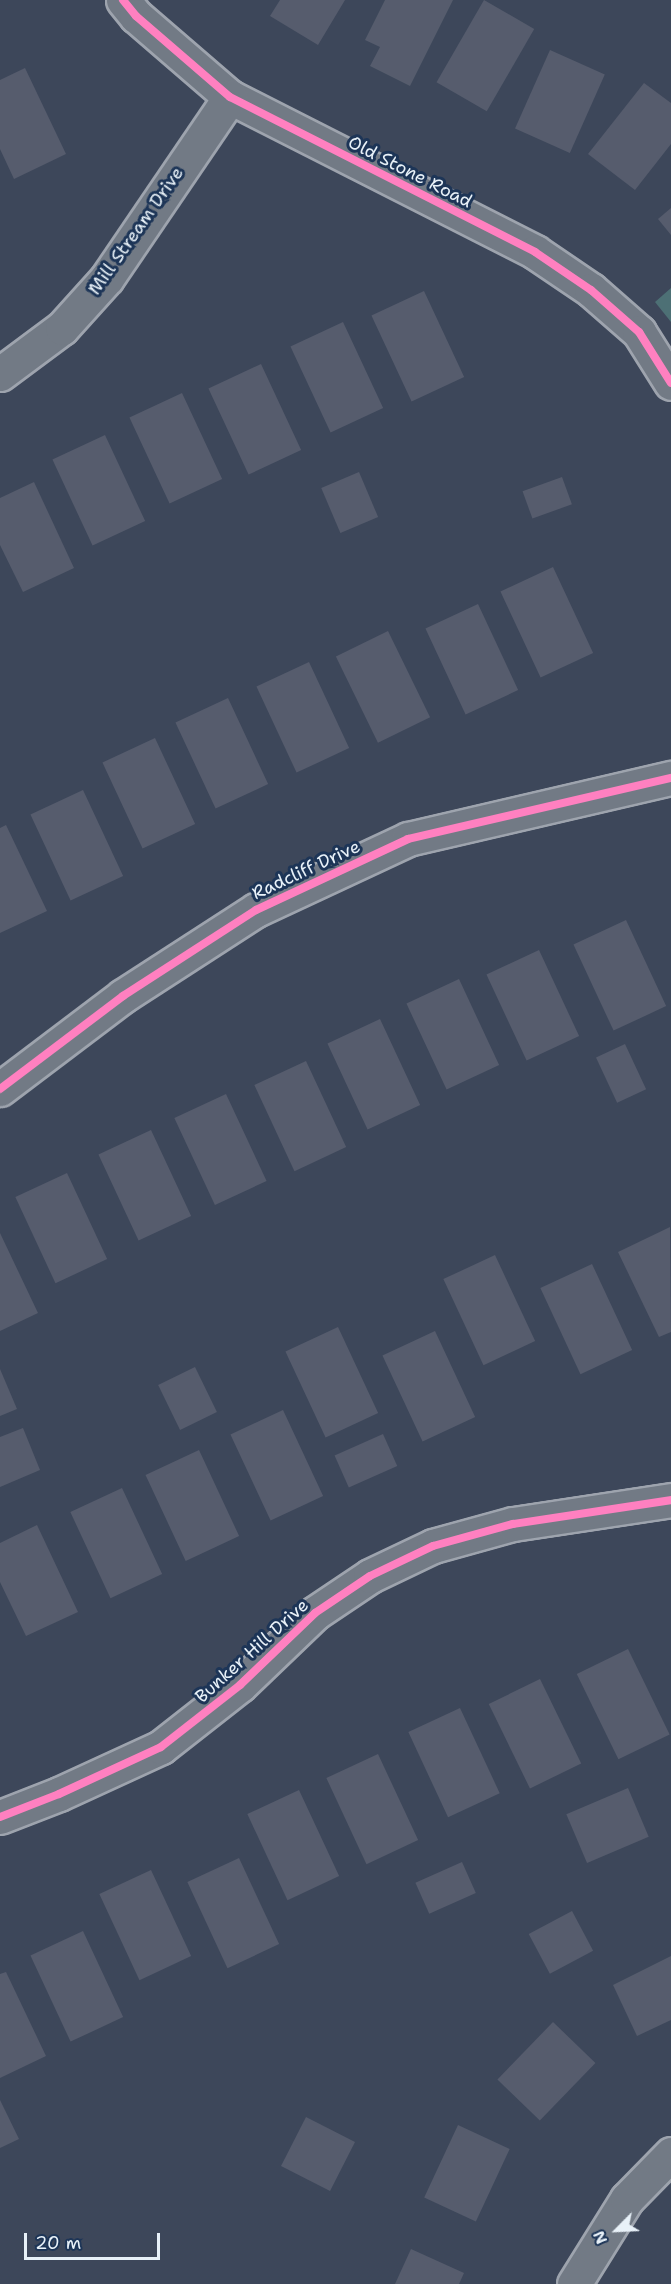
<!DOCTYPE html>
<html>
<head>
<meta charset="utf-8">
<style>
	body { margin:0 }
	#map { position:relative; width:671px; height:2284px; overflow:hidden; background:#3d475a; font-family:"Shantell Sans",sans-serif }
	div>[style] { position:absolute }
	.green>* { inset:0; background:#4d7075 }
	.building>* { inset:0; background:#565c6d; transform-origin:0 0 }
	.roads { filter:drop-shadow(2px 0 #9ea4ae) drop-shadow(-2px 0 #9ea4ae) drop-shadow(0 2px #9ea4ae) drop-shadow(0 -2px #9ea4ae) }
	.street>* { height:33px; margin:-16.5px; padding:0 16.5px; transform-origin:16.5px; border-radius:16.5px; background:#727a85 }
	.cycleway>* { height:8px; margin:-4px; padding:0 4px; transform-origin:4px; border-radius:4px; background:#ff80c0 }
	span { translate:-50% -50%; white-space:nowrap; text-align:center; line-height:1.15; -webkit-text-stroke:6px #1d3557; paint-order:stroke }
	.street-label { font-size:18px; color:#e8f1f8 }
	.north { position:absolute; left:587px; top:2200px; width:60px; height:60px; -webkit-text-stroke:4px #1d3557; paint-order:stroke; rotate:246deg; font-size:16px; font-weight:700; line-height:24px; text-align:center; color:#e8f1f8 }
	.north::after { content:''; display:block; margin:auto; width:21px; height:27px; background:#e8f1f8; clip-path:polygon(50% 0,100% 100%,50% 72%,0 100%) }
	.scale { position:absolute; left:24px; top:2233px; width:136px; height:27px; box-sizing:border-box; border:3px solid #e8f1f8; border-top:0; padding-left:8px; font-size:18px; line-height:21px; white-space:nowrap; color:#e8f1f8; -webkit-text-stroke:4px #1d3557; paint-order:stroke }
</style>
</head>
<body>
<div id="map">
	<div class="green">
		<i style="clip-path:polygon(671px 288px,671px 322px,655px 302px)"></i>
	</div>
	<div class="building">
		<i style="clip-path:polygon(280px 0,345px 0,318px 45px,270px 16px)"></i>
		<i style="clip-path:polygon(385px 0,453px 0,410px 86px,370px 66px,380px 47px,365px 40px)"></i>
		<i style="left:484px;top:0;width:58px;height:95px;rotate:30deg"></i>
		<i style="left:550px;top:50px;width:60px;height:86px;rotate:24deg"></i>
		<i style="clip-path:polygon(25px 68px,66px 154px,14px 179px,0 149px,0 80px)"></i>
		<i style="clip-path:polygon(644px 83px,671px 103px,671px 144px,635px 190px,588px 154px)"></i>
		<i style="clip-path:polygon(671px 208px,671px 235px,658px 219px)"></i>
		<i style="left:424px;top:291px;width:95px;height:58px;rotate:65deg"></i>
		<i style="left:343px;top:322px;width:95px;height:58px;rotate:65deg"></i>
		<i style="left:261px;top:364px;width:95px;height:58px;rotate:65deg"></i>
		<i style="left:182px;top:393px;width:95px;height:58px;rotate:65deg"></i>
		<i style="left:105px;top:435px;width:95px;height:58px;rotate:65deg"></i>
		<i style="left:359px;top:472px;width:49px;height:41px;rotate:67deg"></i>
		<i style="left:562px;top:477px;width:29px;height:42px;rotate:70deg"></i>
		<i style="clip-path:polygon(34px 482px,74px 568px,23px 592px,0 545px,0 498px)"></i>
		<i style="left:553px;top:567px;width:95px;height:58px;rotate:65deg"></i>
		<i style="left:478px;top:604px;width:95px;height:58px;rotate:65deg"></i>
		<i style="left:388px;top:631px;width:96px;height:58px;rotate:64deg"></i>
		<i style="left:309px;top:662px;width:95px;height:58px;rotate:65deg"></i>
		<i style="left:228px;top:698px;width:95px;height:58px;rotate:65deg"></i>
		<i style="left:155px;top:738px;width:95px;height:58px;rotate:65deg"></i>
		<i style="left:83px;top:790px;width:95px;height:58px;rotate:65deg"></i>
		<i style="clip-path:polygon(6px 825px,47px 911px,0 933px,0 828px)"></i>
		<i style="left:626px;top:920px;width:95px;height:58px;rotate:65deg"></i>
		<i style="left:539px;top:950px;width:95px;height:58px;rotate:65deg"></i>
		<i style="left:459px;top:979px;width:95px;height:58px;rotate:65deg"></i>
		<i style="left:380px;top:1019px;width:95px;height:58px;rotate:65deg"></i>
		<i style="left:625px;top:1044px;width:50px;height:32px;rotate:65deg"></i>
		<i style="left:306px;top:1061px;width:95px;height:57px;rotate:65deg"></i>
		<i style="left:226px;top:1094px;width:96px;height:57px;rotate:65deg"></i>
		<i style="left:151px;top:1130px;width:95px;height:58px;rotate:65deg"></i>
		<i style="left:67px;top:1173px;width:95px;height:57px;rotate:65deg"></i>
		<i style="clip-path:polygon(670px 1227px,671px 1332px,659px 1337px,618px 1252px)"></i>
		<i style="clip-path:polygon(0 1233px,38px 1313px,0 1331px)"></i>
		<i style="left:495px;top:1255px;width:95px;height:57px;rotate:65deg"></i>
		<i style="left:592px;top:1264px;width:95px;height:57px;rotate:65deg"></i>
		<i style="left:338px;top:1327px;width:95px;height:58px;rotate:65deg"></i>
		<i style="left:435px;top:1331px;width:95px;height:58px;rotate:65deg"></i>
		<i style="left:195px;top:1367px;width:50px;height:41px;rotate:64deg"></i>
		<i style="clip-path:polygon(0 1369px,17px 1409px,0 1416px)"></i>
		<i style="left:283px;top:1410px;width:95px;height:58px;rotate:65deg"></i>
		<i style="clip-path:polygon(23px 1428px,40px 1470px,0 1487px,0 1437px)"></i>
		<i style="left:383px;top:1434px;width:35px;height:53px;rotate:66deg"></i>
		<i style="left:199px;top:1450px;width:95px;height:59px;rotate:65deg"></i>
		<i style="left:122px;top:1488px;width:95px;height:57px;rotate:65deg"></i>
		<i style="clip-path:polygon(37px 1525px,78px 1612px,26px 1636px,0 1582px,0 1543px)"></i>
		<i style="left:628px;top:1649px;width:95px;height:57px;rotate:64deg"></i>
		<i style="left:540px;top:1679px;width:94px;height:57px;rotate:64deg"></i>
		<i style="left:460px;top:1708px;width:94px;height:57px;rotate:65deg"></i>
		<i style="left:378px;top:1754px;width:95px;height:57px;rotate:65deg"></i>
		<i style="left:628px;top:1788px;width:53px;height:67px;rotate:67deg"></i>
		<i style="left:299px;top:1790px;width:95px;height:57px;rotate:65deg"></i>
		<i style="left:239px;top:1858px;width:95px;height:57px;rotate:65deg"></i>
		<i style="left:462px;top:1862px;width:34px;height:51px;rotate:66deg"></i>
		<i style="left:151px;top:1870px;width:95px;height:57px;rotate:65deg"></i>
		<i style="left:572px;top:1911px;width:45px;height:49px;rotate:62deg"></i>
		<i style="left:83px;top:1931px;width:95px;height:58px;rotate:65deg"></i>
		<i style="clip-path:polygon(671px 1956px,671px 2020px,637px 2036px,613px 1985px)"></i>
		<i style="clip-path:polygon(6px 1972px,46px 2056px,0 2078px,0 1974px)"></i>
		<i style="left:553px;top:2022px;width:59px;height:80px;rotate:44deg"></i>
		<i style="clip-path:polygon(0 2100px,19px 2139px,0 2148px)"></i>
		<i style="left:306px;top:2117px;width:55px;height:55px;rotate:27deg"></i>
		<i style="left:458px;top:2125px;width:57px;height:80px;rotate:25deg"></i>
		<i style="clip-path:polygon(411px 2249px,464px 2273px,459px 2284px,395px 2284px)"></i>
	</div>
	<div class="roads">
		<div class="street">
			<i style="left:123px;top:0;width:21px;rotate:51deg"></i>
			<i style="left:136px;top:16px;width:124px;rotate:40.8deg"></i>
			<i style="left:230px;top:97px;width:342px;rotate:26.9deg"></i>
			<i style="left:535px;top:252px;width:68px;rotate:34.2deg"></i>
			<i style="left:591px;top:290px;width:64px;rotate:41.2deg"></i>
			<i style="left:639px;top:332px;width:60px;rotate:57.9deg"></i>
			<i style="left:0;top:374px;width:77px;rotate:-36.6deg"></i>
			<i style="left:62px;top:328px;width:67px;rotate:-48deg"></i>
			<i style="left:107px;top:278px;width:219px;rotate:-55.8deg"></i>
			<i style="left:0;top:1089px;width:154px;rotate:-37.1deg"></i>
			<i style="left:123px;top:996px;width:158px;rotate:-32.9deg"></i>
			<i style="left:256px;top:910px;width:168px;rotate:-25deg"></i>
			<i style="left:408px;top:839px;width:270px;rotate:-13.1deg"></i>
			<i style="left:0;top:1817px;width:63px;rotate:-21.3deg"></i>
			<i style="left:59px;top:1794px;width:112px;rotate:-24.7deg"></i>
			<i style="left:161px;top:1747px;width:100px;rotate:-38.1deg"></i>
			<i style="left:240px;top:1685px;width:104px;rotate:-43.8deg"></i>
			<i style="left:315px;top:1613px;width:66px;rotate:-33.9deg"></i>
			<i style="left:370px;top:1576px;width:70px;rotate:-25.5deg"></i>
			<i style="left:433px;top:1546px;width:83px;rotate:-15.4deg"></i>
			<i style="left:513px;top:1524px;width:160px;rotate:-8.6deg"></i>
			<i style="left:574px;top:2284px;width:100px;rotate:-58.1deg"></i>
			<i style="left:627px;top:2199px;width:63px;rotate:-45.6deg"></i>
		</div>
	</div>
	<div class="cycleway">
		<i style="left:123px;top:0;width:21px;rotate:51deg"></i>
		<i style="left:136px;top:16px;width:124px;rotate:40.8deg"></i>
		<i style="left:230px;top:97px;width:342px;rotate:26.9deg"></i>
		<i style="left:535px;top:252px;width:68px;rotate:34.2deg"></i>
		<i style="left:591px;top:290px;width:64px;rotate:41.2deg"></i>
		<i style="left:639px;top:332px;width:60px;rotate:57.9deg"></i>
		<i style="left:0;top:1089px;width:154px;rotate:-37.1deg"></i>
		<i style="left:123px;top:996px;width:158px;rotate:-32.9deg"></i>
		<i style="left:256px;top:910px;width:168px;rotate:-25deg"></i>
		<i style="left:408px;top:839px;width:270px;rotate:-13.1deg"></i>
		<i style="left:0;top:1817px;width:63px;rotate:-21.3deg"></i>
		<i style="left:59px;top:1794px;width:112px;rotate:-24.7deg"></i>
		<i style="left:161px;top:1747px;width:100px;rotate:-38.1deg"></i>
		<i style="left:240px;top:1685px;width:104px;rotate:-43.8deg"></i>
		<i style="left:315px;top:1613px;width:66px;rotate:-33.9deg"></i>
		<i style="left:370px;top:1576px;width:70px;rotate:-25.5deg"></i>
		<i style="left:433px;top:1546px;width:83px;rotate:-15.4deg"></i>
		<i style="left:513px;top:1524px;width:160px;rotate:-8.6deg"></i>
	</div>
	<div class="street-label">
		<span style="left:410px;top:172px;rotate:27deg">Old Stone Road</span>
		<span style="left:136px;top:231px;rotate:-55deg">Mill Stream Drive</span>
		<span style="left:306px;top:870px;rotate:-25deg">Radcliff Drive</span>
		<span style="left:252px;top:1651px;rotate:-42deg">Bunker Hill Drive</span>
	</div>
	<div class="north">N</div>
	<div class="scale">20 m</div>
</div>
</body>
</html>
